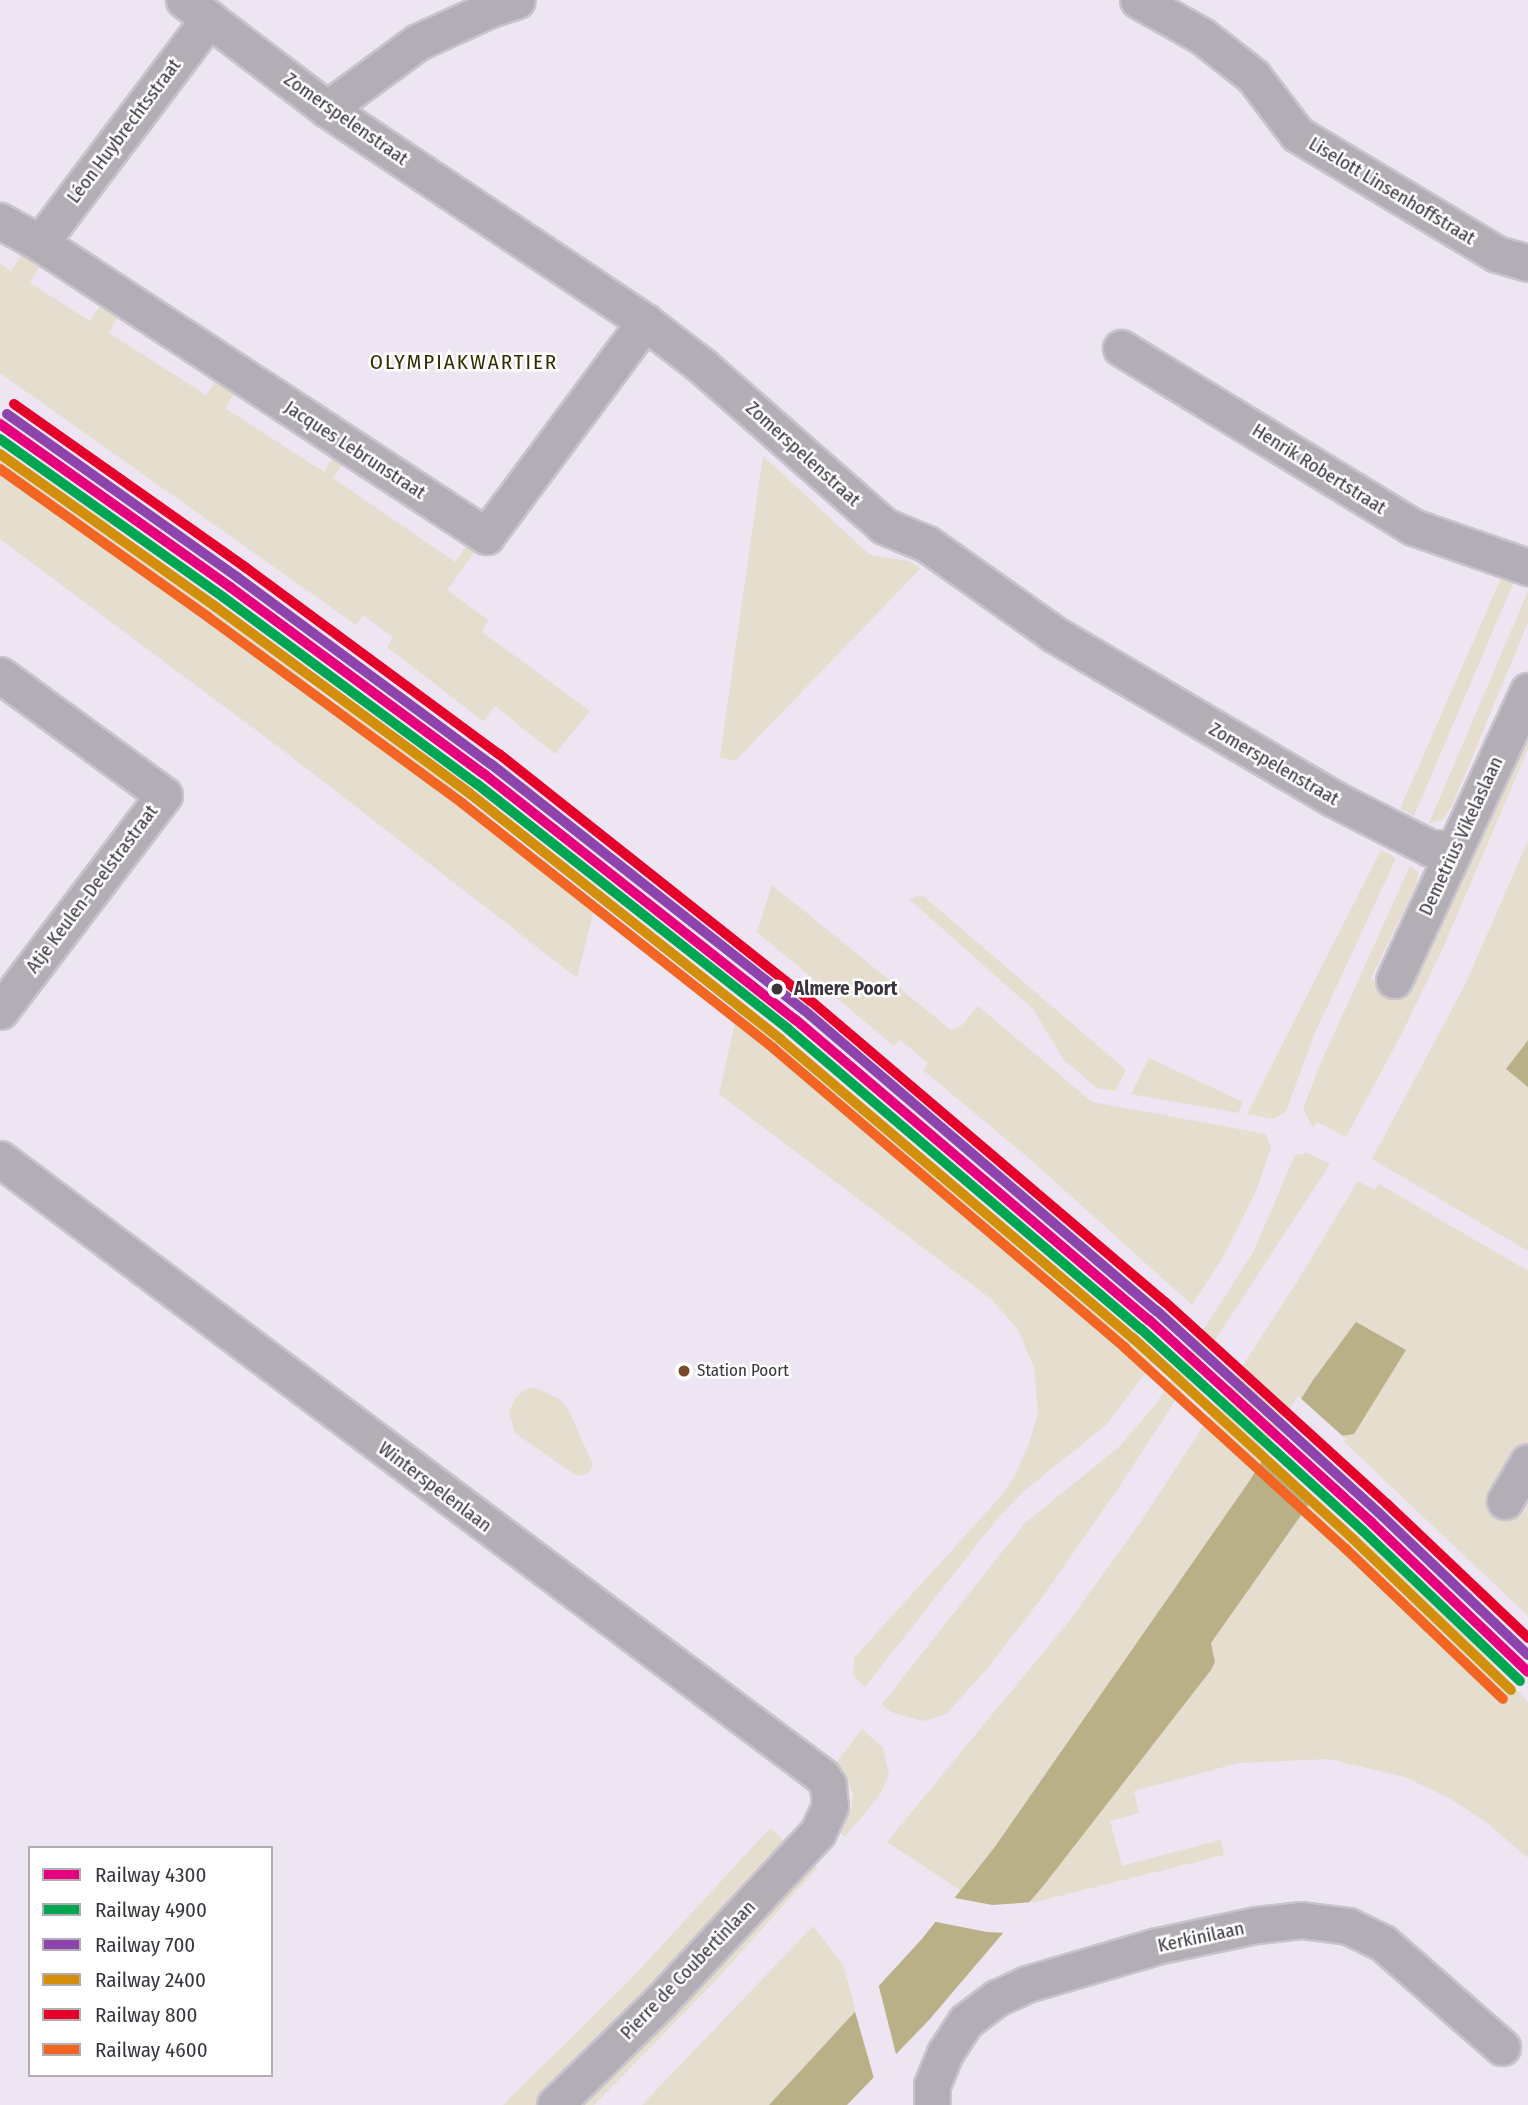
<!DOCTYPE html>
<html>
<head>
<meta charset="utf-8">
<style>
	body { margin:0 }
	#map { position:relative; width:1528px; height:2105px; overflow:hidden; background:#ede5f1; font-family:"Fira Sans Condensed",sans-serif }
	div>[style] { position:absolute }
	.green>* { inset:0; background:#e5ddcd }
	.water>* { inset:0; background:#bab088 }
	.pier>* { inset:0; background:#ede5f1 }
	.roads { filter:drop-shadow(2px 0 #c8c3cc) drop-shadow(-2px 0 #c8c3cc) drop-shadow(0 2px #c8c3cc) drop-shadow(0 -2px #c8c3cc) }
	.street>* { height:35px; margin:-17.5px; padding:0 17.5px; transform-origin:17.5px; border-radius:17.5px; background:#b3adb6 }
	.rail-1>* { height:10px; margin:-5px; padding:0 5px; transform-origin:5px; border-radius:5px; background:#e5007d }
	.rail-2>* { height:10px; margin:-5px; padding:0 5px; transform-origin:5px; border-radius:5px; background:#00a651 }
	.rail-3>* { height:10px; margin:-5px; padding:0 5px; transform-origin:5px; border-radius:5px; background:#8e44ad }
	.rail-4>* { height:10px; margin:-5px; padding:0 5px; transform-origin:5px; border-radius:5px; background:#d18f0c }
	.rail-5>* { height:10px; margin:-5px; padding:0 5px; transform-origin:5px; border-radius:5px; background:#e4002b }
	.rail-6>* { height:10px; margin:-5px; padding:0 5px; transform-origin:5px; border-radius:5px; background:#f26522 }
	.dots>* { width:19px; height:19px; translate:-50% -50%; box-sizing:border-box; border:4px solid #fff; border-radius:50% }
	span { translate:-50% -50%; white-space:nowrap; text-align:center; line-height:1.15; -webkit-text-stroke:5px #fff; paint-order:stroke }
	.bus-label { font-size:17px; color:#3a353d }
	.left { translate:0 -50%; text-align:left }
	.street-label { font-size:19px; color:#3a353d }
	.stop-label { font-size:19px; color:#3a353d; font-weight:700 }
	.neighbourhood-label { font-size:21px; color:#342c01; letter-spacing:2px }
	.legend { position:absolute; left:28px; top:1846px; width:245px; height:231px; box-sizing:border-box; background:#fff; border:2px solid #b0aeb1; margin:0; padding:9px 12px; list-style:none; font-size:21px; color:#3a353d }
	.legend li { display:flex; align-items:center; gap:14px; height:35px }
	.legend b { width:35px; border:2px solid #b0aeb1 }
</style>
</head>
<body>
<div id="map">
	<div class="green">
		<i style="clip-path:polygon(23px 252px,41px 264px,30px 283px,90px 321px,102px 302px,120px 313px,109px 333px,206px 395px,219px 377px,237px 389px,225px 408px,324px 472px,336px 453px,345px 460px,333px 478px,455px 562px,468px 544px,476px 550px,447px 590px,488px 620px,482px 632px,590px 711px,555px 754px,495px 706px,483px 721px,387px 647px,393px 637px,363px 615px,356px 625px,0 373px,0 264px,11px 271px)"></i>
		<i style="clip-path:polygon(0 448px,111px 525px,108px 530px,311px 676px,307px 682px,338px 705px,342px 700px,468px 792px,460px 802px,594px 909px,577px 978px,284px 751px,0 539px)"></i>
		<i style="clip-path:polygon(763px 456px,870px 555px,909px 561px,920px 569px,735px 761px,720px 757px)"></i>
		<i style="clip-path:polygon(1502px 576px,1514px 581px,1414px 816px,1400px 809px)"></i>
		<i style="clip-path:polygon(1528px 591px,1528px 622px,1452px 806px,1442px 820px,1429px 823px)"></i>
		<i style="clip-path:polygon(1528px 720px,1528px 749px,1442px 950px,1403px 1031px,1346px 1137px,1317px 1122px,1313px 1128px,1303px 1109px,1318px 1069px,1410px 866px,1418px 872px,1417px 884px,1371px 978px,1407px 996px,1444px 920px)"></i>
		<i style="clip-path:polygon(1528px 841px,1528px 1040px,1507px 1069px,1528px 1087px,1528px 1251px,1372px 1159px,1465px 985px)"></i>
		<i style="clip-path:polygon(1381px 850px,1396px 858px,1314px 1035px,1286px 1111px,1274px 1119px,1247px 1114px)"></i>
		<i style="clip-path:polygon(772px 885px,951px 1030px,962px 1025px,978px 1006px,1092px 1102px,1266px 1134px,1271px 1148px,1256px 1191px,1225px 1254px,1192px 1305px,1031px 1160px,923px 1070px,928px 1063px,900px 1040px,894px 1046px,757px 932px)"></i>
		<i style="clip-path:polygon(922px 895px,1126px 1070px,1115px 1091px,1097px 1088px,1064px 1060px,1033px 1009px,909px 899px)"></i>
		<i style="clip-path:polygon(738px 1008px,854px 1098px,851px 1103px,878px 1125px,882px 1121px,1102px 1310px,1105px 1307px,1159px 1355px,1106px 1425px,1024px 1491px,997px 1519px,865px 1687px,853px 1675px,854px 1658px,1003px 1494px,1015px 1475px,1028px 1447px,1038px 1413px,1034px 1368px,1019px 1331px,991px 1299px,719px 1094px)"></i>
		<i style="clip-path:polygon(1149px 1058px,1243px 1102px,1238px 1113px,1131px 1094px)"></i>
		<i style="clip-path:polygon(1307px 1153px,1330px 1164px,1117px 1490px,1041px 1599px,986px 1670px,946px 1714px,923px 1721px,891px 1712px,882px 1704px,1025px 1523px,1120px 1446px,1155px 1405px,1254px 1251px,1295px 1155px)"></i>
		<i style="clip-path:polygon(1358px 1181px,1375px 1190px,1379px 1184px,1528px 1271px,1528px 1441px,1492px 1501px,1520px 1518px,1528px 1505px,1528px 1616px,1340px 1438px,1356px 1322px,1313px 1380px,1248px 1483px,1128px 1656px,994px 1848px,960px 1890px,887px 1842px,1070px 1620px,1142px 1520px,1297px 1282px)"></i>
		<i style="clip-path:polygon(536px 1388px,561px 1400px,570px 1413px,593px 1465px,589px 1472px,581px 1476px,574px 1474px,515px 1433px,509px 1412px,514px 1400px,525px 1389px)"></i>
		<i style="clip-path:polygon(1307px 1491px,1388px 1562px,1474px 1644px,1528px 1702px,1528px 1858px,1486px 1822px,1449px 1798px,1405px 1777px,1328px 1759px,1238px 1763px,1134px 1791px,1139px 1813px,1110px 1821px,1122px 1866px,1220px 1840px,1224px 1855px,1027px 1904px,1211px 1670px,1215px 1661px,1211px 1643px,1309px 1504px)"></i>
		<i style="clip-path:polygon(862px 1729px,883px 1748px,889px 1774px,880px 1795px,845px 1837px,836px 1829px,852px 1806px,853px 1794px,848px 1781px,833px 1767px)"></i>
		<i style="clip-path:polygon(770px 1828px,787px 1843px,582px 2060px,536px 2105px,503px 2105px,631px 1979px)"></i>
		<i style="clip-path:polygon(808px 1861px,817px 1868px,716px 1980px,594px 2105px,577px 2105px)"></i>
		<i style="clip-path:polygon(813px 1926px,843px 1965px,856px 2011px,769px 2105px,642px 2105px)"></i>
	</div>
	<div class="water">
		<i style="clip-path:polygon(1528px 1040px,1528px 1087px,1506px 1069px)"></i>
		<i style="clip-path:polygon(1356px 1322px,1406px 1350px,1354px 1434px,1341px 1436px,1305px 1493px,1309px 1504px,1211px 1643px,1215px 1662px,1211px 1670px,1044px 1885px,929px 2020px,847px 2105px,769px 2105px,921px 1940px,994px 1848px,1248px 1483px,1313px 1380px)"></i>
	</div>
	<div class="pier">
		<i style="clip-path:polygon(1298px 1396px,1346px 1439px,1309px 1494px,1263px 1452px)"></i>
		<i style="clip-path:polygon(950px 1897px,992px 1905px,1034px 1902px,1007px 1933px,987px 1932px,931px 1921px)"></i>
		<i style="clip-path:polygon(878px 1983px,897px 2058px,875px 2082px,854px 2008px)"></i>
	</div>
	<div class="roads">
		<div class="street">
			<i style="left:184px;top:0;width:180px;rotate:37.3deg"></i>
			<i style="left:327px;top:109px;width:383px;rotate:33.8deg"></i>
			<i style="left:645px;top:322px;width:71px;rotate:37.5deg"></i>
			<i style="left:701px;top:365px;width:244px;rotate:41.3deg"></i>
			<i style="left:884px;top:526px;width:47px;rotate:22.7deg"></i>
			<i style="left:927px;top:544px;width:156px;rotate:35.3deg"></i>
			<i style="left:1054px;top:634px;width:323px;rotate:30.5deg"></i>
			<i style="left:1332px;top:798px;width:110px;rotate:27deg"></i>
			<i style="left:1430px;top:848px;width:23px"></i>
			<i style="left:1138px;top:0;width:73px;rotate:29.4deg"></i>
			<i style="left:1202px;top:36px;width:65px;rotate:38.1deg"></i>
			<i style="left:1253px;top:76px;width:73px;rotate:52.8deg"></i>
			<i style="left:1297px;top:134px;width:233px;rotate:31deg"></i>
			<i style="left:1497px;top:254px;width:32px;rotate:16deg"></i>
			<i style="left:327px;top:109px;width:113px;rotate:-36.4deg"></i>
			<i style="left:418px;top:42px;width:79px;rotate:-24.6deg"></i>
			<i style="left:490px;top:9px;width:28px;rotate:-18deg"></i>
			<i style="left:0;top:221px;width:46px;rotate:28.8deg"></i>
			<i style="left:40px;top:243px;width:534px;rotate:33.3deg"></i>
			<i style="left:486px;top:536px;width:267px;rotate:-53.4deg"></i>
			<i style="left:40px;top:243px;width:281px;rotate:-53deg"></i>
			<i style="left:1121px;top:348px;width:342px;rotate:31.5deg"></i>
			<i style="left:1413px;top:527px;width:122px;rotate:19.2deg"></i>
			<i style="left:0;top:675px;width:203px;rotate:36.2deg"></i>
			<i style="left:164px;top:795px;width:271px;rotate:127.2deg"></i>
			<i style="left:1394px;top:980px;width:319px;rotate:-65.1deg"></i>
			<i style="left:0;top:1159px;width:1028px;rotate:36.89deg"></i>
			<i style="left:822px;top:1776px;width:11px;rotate:56deg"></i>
			<i style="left:828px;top:1785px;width:21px;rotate:85deg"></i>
			<i style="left:830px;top:1806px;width:29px;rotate:115deg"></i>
			<i style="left:818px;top:1832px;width:232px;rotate:132.9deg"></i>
			<i style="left:660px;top:2002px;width:147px;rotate:135.6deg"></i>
			<i style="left:1505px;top:1501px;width:45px;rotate:-59.5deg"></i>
			<i style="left:932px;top:2105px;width:20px;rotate:-90deg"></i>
			<i style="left:932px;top:2085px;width:35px;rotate:-68deg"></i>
			<i style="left:945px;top:2053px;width:38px;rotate:-57deg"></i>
			<i style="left:966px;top:2021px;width:39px;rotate:-37deg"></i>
			<i style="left:997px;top:1998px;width:33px;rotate:-25deg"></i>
			<i style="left:1027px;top:1984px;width:135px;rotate:-16.3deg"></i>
			<i style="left:1157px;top:1946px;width:102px;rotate:-11.9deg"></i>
			<i style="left:1257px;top:1925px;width:44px;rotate:-6.5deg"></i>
			<i style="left:1301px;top:1920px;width:47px;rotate:7.3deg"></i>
			<i style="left:1348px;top:1926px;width:39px;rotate:26deg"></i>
			<i style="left:1383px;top:1943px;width:158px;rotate:41.2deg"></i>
		</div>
	</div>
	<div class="rail-1">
		<i style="left:0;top:424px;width:282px;rotate:35.3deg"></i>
		<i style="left:230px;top:587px;width:315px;rotate:36.4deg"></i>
		<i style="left:484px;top:774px;width:397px;rotate:38.3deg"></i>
		<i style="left:796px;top:1020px;width:463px;rotate:40.4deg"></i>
		<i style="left:1149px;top:1320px;width:300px;rotate:42.3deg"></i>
		<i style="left:1371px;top:1522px;width:217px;rotate:43.7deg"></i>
	</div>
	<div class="rail-2">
		<i style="left:0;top:439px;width:273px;rotate:35.3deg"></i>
		<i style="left:223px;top:597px;width:315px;rotate:36.4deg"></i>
		<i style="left:477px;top:784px;width:396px;rotate:38.2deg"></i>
		<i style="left:788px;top:1029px;width:463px;rotate:40.4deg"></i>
		<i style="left:1141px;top:1329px;width:300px;rotate:42.3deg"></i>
		<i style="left:1363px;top:1531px;width:217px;rotate:43.7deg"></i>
	</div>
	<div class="rail-3">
		<i style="left:7px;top:414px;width:282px;rotate:35.3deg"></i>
		<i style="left:237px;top:577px;width:315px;rotate:36.4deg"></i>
		<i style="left:491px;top:764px;width:398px;rotate:38.2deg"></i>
		<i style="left:804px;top:1010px;width:464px;rotate:40.5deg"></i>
		<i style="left:1157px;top:1311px;width:300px;rotate:42.3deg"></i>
		<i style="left:1379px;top:1513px;width:206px;rotate:43.6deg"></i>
	</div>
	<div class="rail-4">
		<i style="left:0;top:454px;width:265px;rotate:35.3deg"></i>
		<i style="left:216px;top:607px;width:314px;rotate:36.3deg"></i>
		<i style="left:469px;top:793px;width:397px;rotate:38.3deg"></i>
		<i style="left:780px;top:1039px;width:463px;rotate:40.3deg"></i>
		<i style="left:1133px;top:1338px;width:299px;rotate:42.4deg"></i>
		<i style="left:1354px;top:1540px;width:217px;rotate:43.7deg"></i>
	</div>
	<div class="rail-5">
		<i style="left:14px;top:404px;width:283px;rotate:35.2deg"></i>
		<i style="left:245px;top:567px;width:315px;rotate:36.4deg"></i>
		<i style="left:499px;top:754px;width:398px;rotate:38.4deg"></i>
		<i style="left:811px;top:1001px;width:465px;rotate:40.4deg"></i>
		<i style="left:1165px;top:1302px;width:300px;rotate:42.3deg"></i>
		<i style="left:1387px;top:1504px;width:195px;rotate:43.5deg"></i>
	</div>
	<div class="rail-6">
		<i style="left:0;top:469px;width:255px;rotate:35.4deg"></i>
		<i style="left:208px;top:617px;width:315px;rotate:36.2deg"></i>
		<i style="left:462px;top:803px;width:396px;rotate:38.2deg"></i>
		<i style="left:773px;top:1048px;width:462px;rotate:40.4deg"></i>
		<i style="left:1125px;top:1348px;width:299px;rotate:42.3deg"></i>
		<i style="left:1346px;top:1549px;width:217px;rotate:43.7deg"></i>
	</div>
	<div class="dots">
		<i style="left:777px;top:989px;background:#3a353d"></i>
		<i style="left:684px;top:1371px;background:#7a4b2a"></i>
	</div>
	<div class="bus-label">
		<span class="left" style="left:697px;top:1371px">Station Poort</span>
	</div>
	<div class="street-label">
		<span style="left:346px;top:119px;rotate:35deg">Zomerspelenstraat</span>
		<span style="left:124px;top:131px;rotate:-53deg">Léon Huybrechtsstraat</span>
		<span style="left:1392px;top:191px;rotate:31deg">Liselott Linsenhoffstraat</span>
		<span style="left:355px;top:450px;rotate:33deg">Jacques Lebrunstraat</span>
		<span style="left:803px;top:454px;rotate:42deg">Zomerspelenstraat</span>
		<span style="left:1319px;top:469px;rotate:32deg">Henrik Robertstraat</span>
		<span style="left:1274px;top:764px;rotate:30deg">Zomerspelenstraat</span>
		<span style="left:1461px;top:836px;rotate:-65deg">Demetrius Vikelaslaan</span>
		<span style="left:92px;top:889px;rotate:-53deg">Atje Keulen-Deelstrastraat</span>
		<span style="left:435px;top:1487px;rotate:37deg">Winterspelenlaan</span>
		<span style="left:1201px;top:1937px;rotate:-12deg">Kerkinilaan</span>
		<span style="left:688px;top:1970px;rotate:-46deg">Pierre de Coubertinlaan</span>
	</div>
	<div class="stop-label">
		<span class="left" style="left:794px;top:989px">Almere Poort</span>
	</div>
	<div class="neighbourhood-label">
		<span style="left:464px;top:362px">OLYMPIAKWARTIER</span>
	</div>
	<ul class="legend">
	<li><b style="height:9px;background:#e5007d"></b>Railway 4300</li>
	<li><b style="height:9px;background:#00a651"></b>Railway 4900</li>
	<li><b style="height:9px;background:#8e44ad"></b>Railway 700</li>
	<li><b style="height:9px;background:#d18f0c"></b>Railway 2400</li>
	<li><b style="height:9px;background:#e4002b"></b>Railway 800</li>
	<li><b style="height:9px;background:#f26522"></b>Railway 4600</li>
	</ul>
</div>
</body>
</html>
